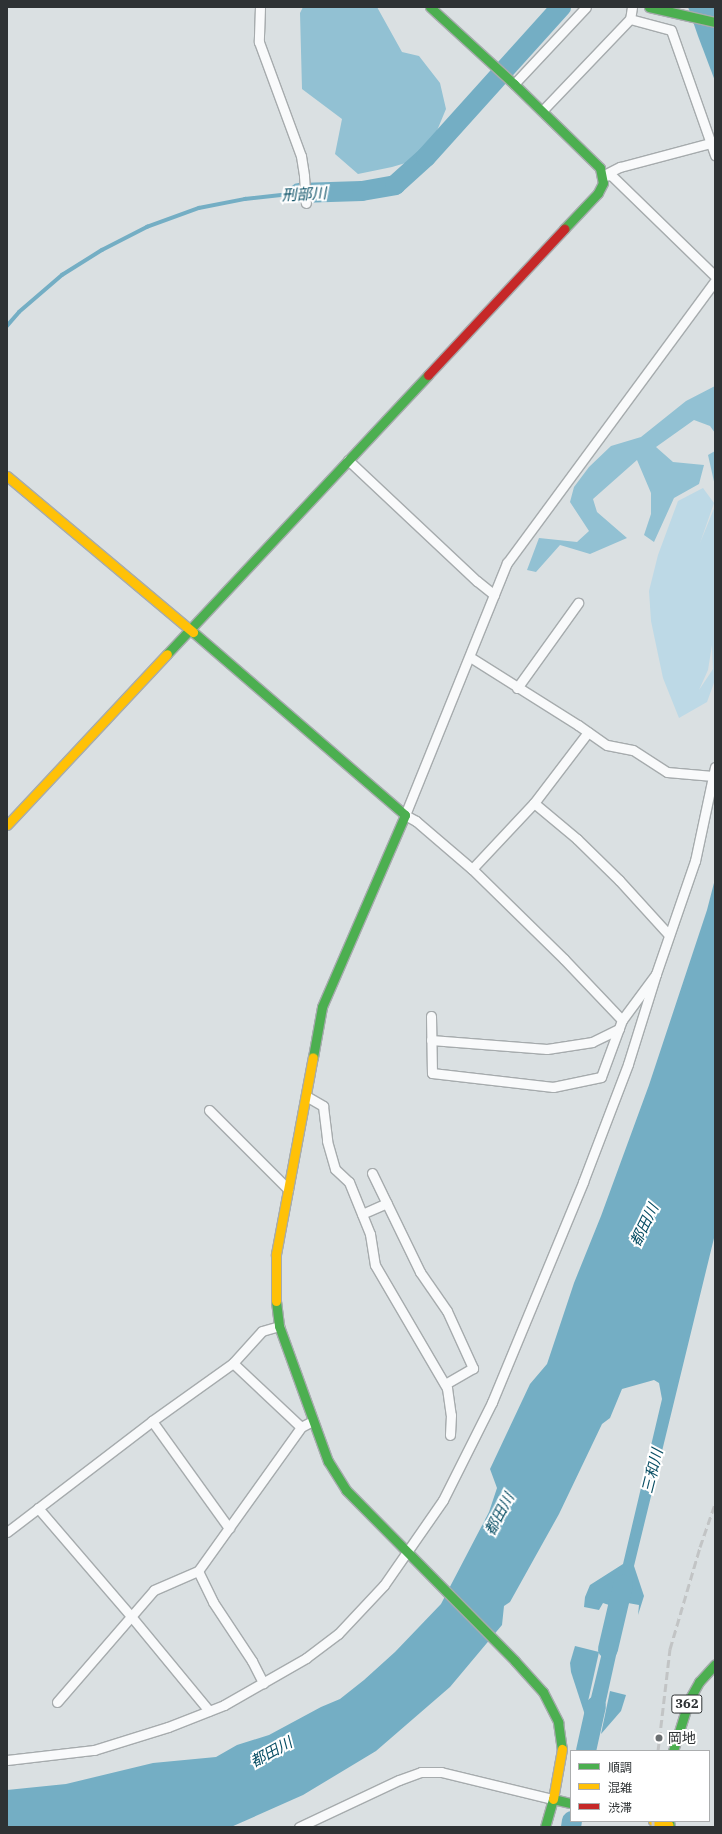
<!DOCTYPE html>
<html>
<head>
<meta charset="utf-8">
<style>
	body { margin:0 }
	#map { position:relative; width:722px; height:1834px; overflow:hidden; background:#dae0e2; font-family:"IBM Plex Serif","Noto Sans JP",serif }
	div>[style] { position:absolute }
	.green>* { inset:0; background:#bdd9e6 }
	.forest>* { inset:0; background:#92c1d3 }
	.water>* { inset:0; background:#74aec4 }
	.stream>* { height:3.5px; margin:-1.75px; padding:0 1.75px; transform-origin:1.75px; border-radius:1.75px; background:#74aec4 }
	.river>* { height:20px; margin:-10px; padding:0 10px; transform-origin:10px; border-radius:10px; background:#74aec4 }
	.roads { filter:drop-shadow(1px 0 #a6abad) drop-shadow(-1px 0 #a6abad) drop-shadow(0 1px #a6abad) drop-shadow(0 -1px #a6abad) }
	.street>* { height:9px; margin:-4.5px; padding:0 4.5px; transform-origin:4.5px; border-radius:4.5px; background:#f9fafb }
	.fast>* { height:9px; margin:-4.5px; padding:0 4.5px; transform-origin:4.5px; border-radius:4.5px; background:#4caf50 }
	.slow>* { height:9px; margin:-4.5px; padding:0 4.5px; transform-origin:4.5px; border-radius:4.5px; background:#ffc107 }
	.jam>* { height:9px; margin:-4.5px; padding:0 4.5px; transform-origin:4.5px; border-radius:4.5px; background:#c62828 }
	.rail>* { height:3px; margin-top:-1.5px; transform-origin:0; background:repeating-linear-gradient(90deg,#c2c4c5 0 8px,transparent 0 12px) }
	.dots>* { width:11px; height:11px; translate:-50% -50%; box-sizing:border-box; border:2px solid #fff; border-radius:50% }
	span { translate:-50% -50%; white-space:nowrap; text-align:center; line-height:1.15; -webkit-text-stroke:4px #fff; paint-order:stroke }
	.shield-label span { padding:1px 3px; background:#fff; border:1px solid; border-radius:3px; -webkit-text-stroke-width:0 }
	.shield-label { font-size:13px; color:#2e3234; font-weight:700 }
	.poi-label { font-size:14px; color:#2e3234 }
	.left { translate:0 -50%; text-align:left }
	.water-label { font-size:15px; color:#084e64; font-style:italic }
	.frame { position:absolute; inset:0; border:8px solid #2e3234; pointer-events:none }
	.legend { position:absolute; left:570px; top:1750px; width:140px; height:72px; box-sizing:border-box; background:#fff; border:1px solid #abadae; margin:0; padding:5px 7px; list-style:none; font-size:12px; color:#2e3234 }
	.legend li { display:flex; align-items:center; gap:8px; height:20px }
	.legend b { width:20px; border:1px solid #abadae }
</style>
</head>
<body>
<div id="map">
	<div class="green">
		<i style="clip-path:polygon(evenodd,703px 488px,714px 503px,700px 543px,715px 506px,715px 680px,707px 702px,679px 718px,663px 678px,651px 621px,649px 591px,658px 555px,678px 501px,703px 488px,712px 645px,713px 669px,699px 690px,708px 670px,712px 645px)"></i>
	</div>
	<div class="forest">
		<i style="clip-path:polygon(303px 7px,377px 7px,402px 52px,419px 56px,440px 83px,446px 109px,426px 157px,392px 167px,358px 174px,335px 154px,342px 119px,302px 89px,300px 13px)"></i>
		<i style="clip-path:polygon(715px 386px,715px 433px,710px 426px,694px 420px,656px 447px,673px 462px,704px 465px,699px 484px,674px 498px,654px 542px,644px 535px,651px 514px,651px 493px,637px 460px,593px 499px,597px 512px,627px 538px,590px 554px,560px 545px,536px 572px,527px 570px,539px 538px,577px 542px,589px 531px,570px 502px,574px 487px,589px 467px,611px 446px,641px 437px,686px 401px)"></i>
		<i style="clip-path:polygon(715px 451px,715px 486px,708px 455px)"></i>
	</div>
	<div class="water">
		<i style="clip-path:polygon(688px 7px,715px 7px,715px 81px,698px 36px)"></i>
		<i style="clip-path:polygon(715px 879px,715px 1234px,634px 1566px,644px 1596px,638px 1615px,639px 1605px,628px 1603px,626px 1613px,612px 1610px,612px 1606px,603px 1603px,599px 1610px,584px 1607px,585px 1597px,590px 1585px,623px 1564px,662px 1399px,659px 1383px,654px 1380px,622px 1389px,610px 1418px,602px 1424px,559px 1514px,510px 1602px,504px 1606px,502px 1625px,450px 1687px,376px 1751px,303px 1795px,231px 1827px,7px 1827px,7px 1790px,66px 1784px,153px 1763px,216px 1757px,237px 1745px,269px 1735px,321px 1707px,340px 1699px,364px 1680px,395px 1652px,441px 1604px,489px 1512px,497px 1488px,490px 1469px,530px 1384px,547px 1364px,574px 1283px,601px 1216px,649px 1085px,707px 910px)"></i>
		<i style="clip-path:polygon(607px 1620px,623px 1624px,598px 1737px,586px 1751px,590px 1733px,586px 1718px,608px 1628px,606px 1626px)"></i>
		<i style="clip-path:polygon(575px 1646px,599px 1652px,585px 1715px,571px 1672px,570px 1663px)"></i>
		<i style="clip-path:polygon(610px 1691px,626px 1695px,621px 1711px,601px 1734px)"></i>
	</div>
	<div class="stream">
		<i style="left:7px;top:326px;width:18px;rotate:-49deg"></i>
		<i style="left:19px;top:312px;width:57px;rotate:-40.7deg"></i>
		<i style="left:62px;top:275px;width:47px;rotate:-32deg"></i>
		<i style="left:102px;top:250px;width:51px;rotate:-27.1deg"></i>
		<i style="left:147px;top:227px;width:55px;rotate:-20.1deg"></i>
		<i style="left:199px;top:208px;width:47px;rotate:-11.1deg"></i>
		<i style="left:245px;top:199px;width:54px;rotate:-6.3deg"></i>
	</div>
	<div class="river">
		<i style="left:299px;top:193px;width:63px;rotate:-1.8deg"></i>
		<i style="left:362px;top:191px;width:34px;rotate:-10deg"></i>
		<i style="left:395px;top:185px;width:42px;rotate:-42.1deg"></i>
		<i style="left:426px;top:157px;width:202px;rotate:-48deg"></i>
		<i style="left:608px;top:1649px;width:66px;rotate:-76.8deg"></i>
		<i style="left:586px;top:1751px;width:46px;rotate:-77.5deg"></i>
		<i style="left:571px;top:1827px;width:6px;rotate:-81deg"></i>
	</div>
	<div class="roads">
		<div class="street">
			<i style="left:260px;top:7px;width:35px;rotate:92deg"></i>
			<i style="left:259px;top:42px;width:121px;rotate:69.8deg"></i>
			<i style="left:301px;top:156px;width:20px;rotate:81deg"></i>
			<i style="left:304px;top:176px;width:27px;rotate:86deg"></i>
			<i style="left:632px;top:7px;width:12px;rotate:99deg"></i>
			<i style="left:630px;top:19px;width:42px;rotate:15deg"></i>
			<i style="left:671px;top:30px;width:133px;rotate:70.6deg"></i>
			<i style="left:514px;top:84px;width:105px;rotate:-46.9deg"></i>
			<i style="left:542px;top:111px;width:127px;rotate:-46.3deg"></i>
			<i style="left:604px;top:175px;width:18px;rotate:-27deg"></i>
			<i style="left:620px;top:167px;width:93px;rotate:-14.9deg"></i>
			<i style="left:603px;top:176px;width:8px;rotate:-7deg"></i>
			<i style="left:611px;top:175px;width:145px;rotate:44.2deg"></i>
			<i style="left:348px;top:460px;width:177px;rotate:43.2deg"></i>
			<i style="left:477px;top:581px;width:22px;rotate:39deg"></i>
			<i style="left:470px;top:657px;width:128px;rotate:32.2deg"></i>
			<i style="left:578px;top:725px;width:35px;rotate:35deg"></i>
			<i style="left:607px;top:745px;width:26px;rotate:11deg"></i>
			<i style="left:633px;top:750px;width:40px;rotate:32.9deg"></i>
			<i style="left:667px;top:772px;width:46px;rotate:5deg"></i>
			<i style="left:517px;top:688px;width:105px;rotate:-54.3deg"></i>
			<i style="left:534px;top:803px;width:56px;rotate:39.9deg"></i>
			<i style="left:577px;top:839px;width:59px;rotate:44.3deg"></i>
			<i style="left:619px;top:880px;width:74px;rotate:47.7deg"></i>
			<i style="left:472px;top:869px;width:91px;rotate:-46.8deg"></i>
			<i style="left:534px;top:803px;width:89px;rotate:-52.7deg"></i>
			<i style="left:431px;top:1016px;width:57px;rotate:89deg"></i>
			<i style="left:432px;top:1073px;width:122px;rotate:6.6deg"></i>
			<i style="left:553px;top:1087px;width:49px;rotate:-11.8deg"></i>
			<i style="left:601px;top:1077px;width:61px;rotate:-69.8deg"></i>
			<i style="left:622px;top:1020px;width:57px;rotate:-53.5deg"></i>
			<i style="left:656px;top:974px;width:120px;rotate:-71deg"></i>
			<i style="left:695px;top:861px;width:96px;rotate:-78deg"></i>
			<i style="left:622px;top:1020px;width:84px;rotate:-133.6deg"></i>
			<i style="left:564px;top:959px;width:129px;rotate:-135.6deg"></i>
			<i style="left:472px;top:869px;width:74px;rotate:-139.4deg"></i>
			<i style="left:416px;top:821px;width:13px;rotate:-151deg"></i>
			<i style="left:405px;top:815px;width:272px;rotate:-68deg"></i>
			<i style="left:507px;top:563px;width:350px;rotate:-53.6deg"></i>
			<i style="left:431px;top:1040px;width:116px;rotate:4.4deg"></i>
			<i style="left:547px;top:1049px;width:46px;rotate:-8.8deg"></i>
			<i style="left:592px;top:1042px;width:30px;rotate:-26deg"></i>
			<i style="left:306px;top:1096px;width:20px;rotate:30deg"></i>
			<i style="left:323px;top:1106px;width:35px;rotate:83deg"></i>
			<i style="left:327px;top:1141px;width:29px;rotate:74deg"></i>
			<i style="left:335px;top:1169px;width:19px;rotate:43deg"></i>
			<i style="left:349px;top:1182px;width:56px;rotate:68deg"></i>
			<i style="left:370px;top:1234px;width:31px;rotate:81deg"></i>
			<i style="left:375px;top:1265px;width:143px;rotate:59.7deg"></i>
			<i style="left:447px;top:1388px;width:27px;rotate:82deg"></i>
			<i style="left:451px;top:1415px;width:20px;rotate:93deg"></i>
			<i style="left:209px;top:1110px;width:112px;rotate:45deg"></i>
			<i style="left:372px;top:1173px;width:110px;rotate:64.1deg"></i>
			<i style="left:420px;top:1272px;width:47px;rotate:55.3deg"></i>
			<i style="left:447px;top:1311px;width:63px;rotate:65.5deg"></i>
			<i style="left:473px;top:1368px;width:32px;rotate:150deg"></i>
			<i style="left:362px;top:1214px;width:27px;rotate:-24deg"></i>
			<i style="left:233px;top:1363px;width:93px;rotate:43.3deg"></i>
			<i style="left:152px;top:1421px;width:132px;rotate:54.3deg"></i>
			<i style="left:38px;top:1508px;width:141px;rotate:49.3deg"></i>
			<i style="left:130px;top:1615px;width:124px;rotate:50.5deg"></i>
			<i style="left:7px;top:1532px;width:183px;rotate:-37.4deg"></i>
			<i style="left:152px;top:1421px;width:100px;rotate:-35.6deg"></i>
			<i style="left:233px;top:1363px;width:43px;rotate:-47.8deg"></i>
			<i style="left:262px;top:1331px;width:18px;rotate:-16deg"></i>
			<i style="left:198px;top:1571px;width:34px;rotate:64deg"></i>
			<i style="left:213px;top:1602px;width:71px;rotate:56.5deg"></i>
			<i style="left:252px;top:1661px;width:25px;rotate:63deg"></i>
			<i style="left:57px;top:1702px;width:148px;rotate:-49.1deg"></i>
			<i style="left:154px;top:1590px;width:48px;rotate:-23.4deg"></i>
			<i style="left:198px;top:1571px;width:177px;rotate:-54.4deg"></i>
			<i style="left:301px;top:1427px;width:13px;rotate:-27deg"></i>
			<i style="left:7px;top:1760px;width:88px;rotate:-6.6deg"></i>
			<i style="left:94px;top:1750px;width:77px;rotate:-17.3deg"></i>
			<i style="left:168px;top:1727px;width:60px;rotate:-21.4deg"></i>
			<i style="left:224px;top:1705px;width:95px;rotate:-29.8deg"></i>
			<i style="left:306px;top:1658px;width:40px;rotate:-37deg"></i>
			<i style="left:338px;top:1634px;width:67px;rotate:-46.8deg"></i>
			<i style="left:384px;top:1585px;width:103px;rotate:-55.2deg"></i>
			<i style="left:443px;top:1500px;width:110px;rotate:-63.4deg"></i>
			<i style="left:492px;top:1402px;width:238px;rotate:-67.5deg"></i>
			<i style="left:583px;top:1182px;width:126px;rotate:-69.1deg"></i>
			<i style="left:628px;top:1064px;width:94px;rotate:-72.7deg"></i>
			<i style="left:299px;top:1827px;width:110px;rotate:-25.2deg"></i>
			<i style="left:399px;top:1780px;width:23px;rotate:-20deg"></i>
			<i style="left:421px;top:1772px;width:20px"></i>
			<i style="left:441px;top:1772px;width:115px;rotate:13.6deg"></i>
		</div>
		<div class="fast">
			<i style="left:430px;top:7px;width:114px;rotate:42.5deg"></i>
			<i style="left:514px;top:84px;width:120px;rotate:44.3deg"></i>
			<i style="left:600px;top:168px;width:15px;rotate:79deg"></i>
			<i style="left:603px;top:183px;width:11px;rotate:117deg"></i>
			<i style="left:598px;top:193px;width:50px;rotate:133.4deg"></i>
			<i style="left:649px;top:7px;width:68px;rotate:12.8deg"></i>
			<i style="left:193px;top:632px;width:280px;rotate:40.8deg"></i>
			<i style="left:405px;top:815px;width:209px;rotate:113.4deg"></i>
			<i style="left:322px;top:1007px;width:51px;rotate:100.2deg"></i>
			<i style="left:167px;top:654px;width:382px;rotate:-46.9deg"></i>
			<i style="left:276px;top:1301px;width:25px;rotate:83deg"></i>
			<i style="left:279px;top:1326px;width:144px;rotate:70.1deg"></i>
			<i style="left:328px;top:1461px;width:34px;rotate:58deg"></i>
			<i style="left:346px;top:1490px;width:240px;rotate:45.3deg"></i>
			<i style="left:515px;top:1661px;width:42px;rotate:47.9deg"></i>
			<i style="left:543px;top:1692px;width:34px;rotate:63deg"></i>
			<i style="left:558px;top:1722px;width:27px;rotate:82deg"></i>
			<i style="left:673px;top:1751px;width:53px;rotate:-72.6deg"></i>
			<i style="left:689px;top:1700px;width:21px;rotate:-61deg"></i>
			<i style="left:699px;top:1682px;width:24px;rotate:-48deg"></i>
			<i style="left:669px;top:1821px;width:6px;rotate:81deg"></i>
			<i style="left:545px;top:1827px;width:29px;rotate:-74deg"></i>
			<i style="left:553px;top:1799px;width:18px;rotate:13deg"></i>
		</div>
		<div class="slow">
			<i style="left:7px;top:476px;width:243px;rotate:40deg"></i>
			<i style="left:7px;top:825px;width:234px;rotate:-46.9deg"></i>
			<i style="left:276px;top:1301px;width:47px;rotate:-90deg"></i>
			<i style="left:276px;top:1254px;width:200px;rotate:-79.4deg"></i>
			<i style="left:553px;top:1799px;width:51px;rotate:-79.8deg"></i>
			<i style="left:653px;top:1821px;width:16px;rotate:14deg"></i>
		</div>
		<div class="jam">
			<i style="left:428px;top:375px;width:200px;rotate:-47deg"></i>
		</div>
	</div>
	<div class="rail">
		<i style="left:658px;top:1751px;width:103px;rotate:-83.3deg"></i>
		<i style="left:670px;top:1649px;width:106px;rotate:-73.6deg"></i>
		<i style="left:700px;top:1547px;width:46px;rotate:-70.8deg"></i>
		<i style="left:653px;top:1821px;width:6px;rotate:90deg"></i>
	</div>
	<div class="dots">
		<i style="left:659px;top:1738px;background:#6a6f71"></i>
	</div>
	<div class="shield-label">
		<span style="left:687px;top:1704px">362</span>
	</div>
	<div class="poi-label">
		<span class="left" style="left:668px;top:1738px">岡地</span>
	</div>
	<div class="water-label">
		<span style="left:304px;top:194px;rotate:-3deg">刑部川</span>
		<span style="left:644px;top:1225px;rotate:-64deg">都田川</span>
		<span style="left:652px;top:1471px;rotate:-76deg">三和川</span>
		<span style="left:499px;top:1514px;rotate:-62deg">都田川</span>
		<span style="left:271px;top:1752px;rotate:-29deg">都田川</span>
	</div>
	<div class="frame"></div>
	<ul class="legend">
	<li><b style="height:5px;background:#4caf50"></b>順調</li>
	<li><b style="height:5px;background:#ffc107"></b>混雑</li>
	<li><b style="height:5px;background:#c62828"></b>渋滞</li>
	</ul>
</div>
</body>
</html>
